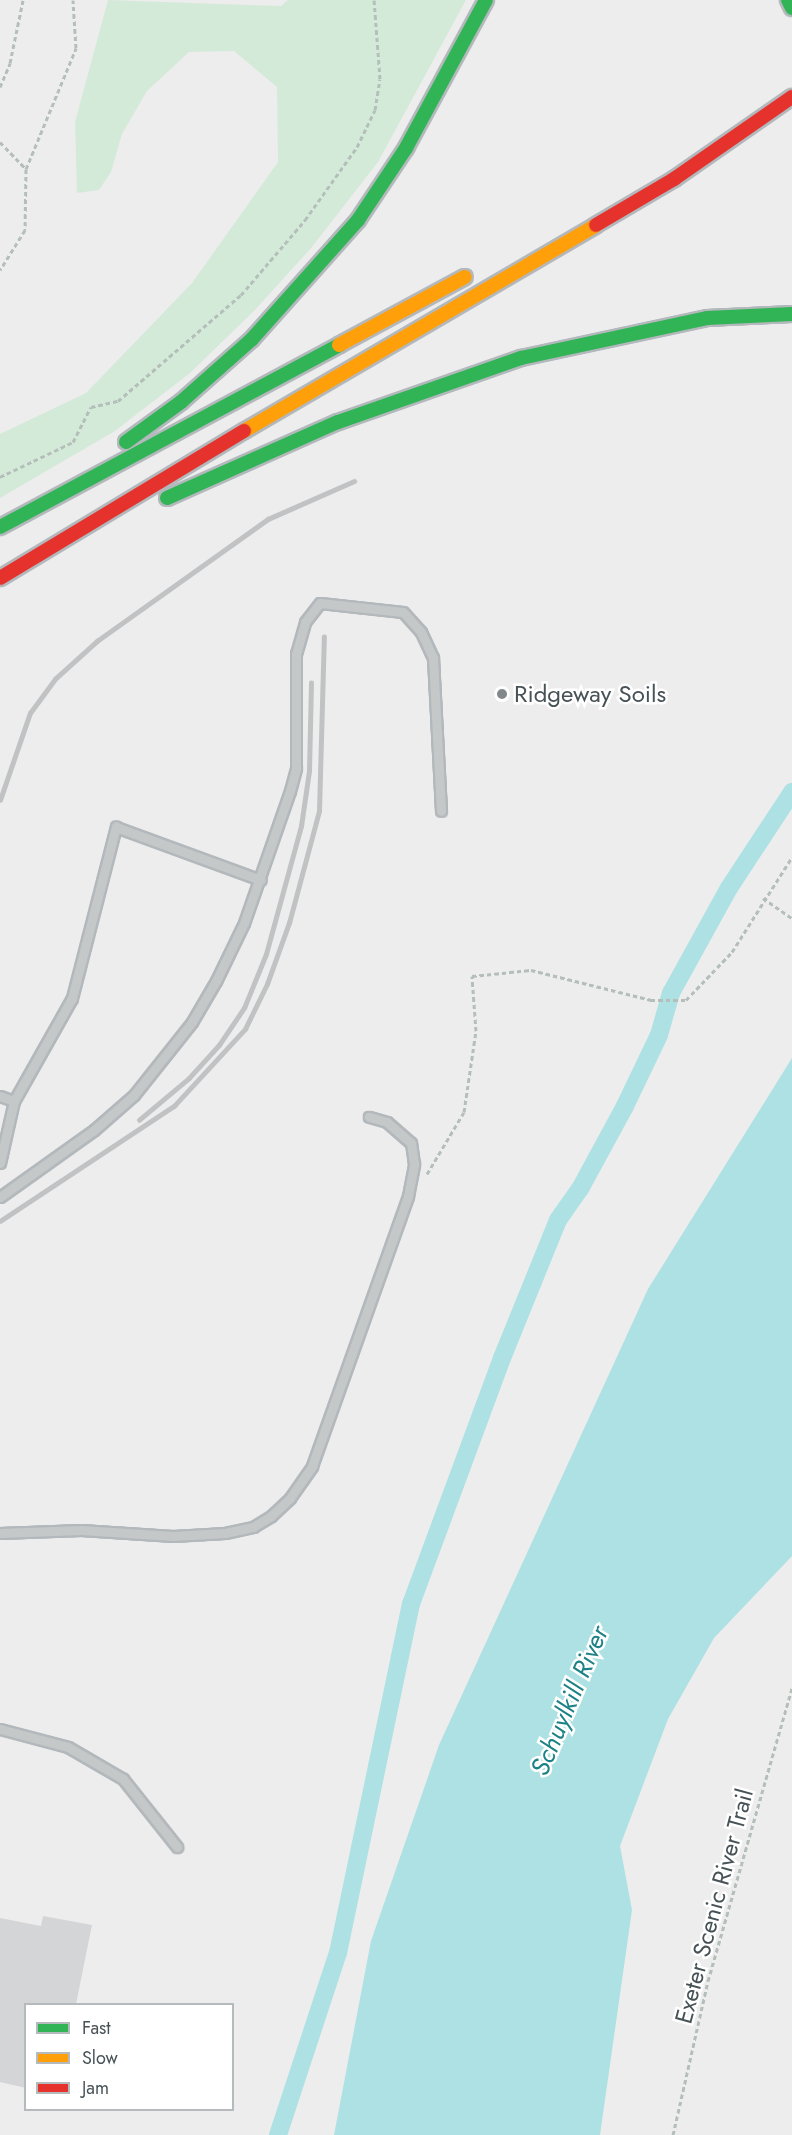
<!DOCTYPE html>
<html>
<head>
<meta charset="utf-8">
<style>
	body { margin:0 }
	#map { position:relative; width:792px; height:2135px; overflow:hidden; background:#ededed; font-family:Jost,sans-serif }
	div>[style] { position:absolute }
	.green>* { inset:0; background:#d4ead9 }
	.water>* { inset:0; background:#ade1e3 }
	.canal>* { height:18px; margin:-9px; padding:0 9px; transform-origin:9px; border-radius:9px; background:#ade1e3 }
	.building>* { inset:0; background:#d3d5d6 }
	.path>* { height:3px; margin-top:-1.5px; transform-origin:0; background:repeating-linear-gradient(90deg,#b5bfba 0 4.5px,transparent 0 7.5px) }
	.roads { filter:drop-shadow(2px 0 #b3b8bc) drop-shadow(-2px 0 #b3b8bc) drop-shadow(0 2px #b3b8bc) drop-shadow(0 -2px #b3b8bc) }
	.lane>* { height:9px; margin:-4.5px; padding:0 4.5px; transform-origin:4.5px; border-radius:4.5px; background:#c5c8c8 }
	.fast>* { height:14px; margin:-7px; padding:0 7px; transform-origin:7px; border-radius:7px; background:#30b455 }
	.slow>* { height:14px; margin:-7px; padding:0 7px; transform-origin:7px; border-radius:7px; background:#ff9f0a }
	.jam>* { height:14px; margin:-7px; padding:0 7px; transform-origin:7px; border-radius:7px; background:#e5322d }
	.rail>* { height:4.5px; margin:-2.25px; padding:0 2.25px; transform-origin:2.25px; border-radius:2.25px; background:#c1c2c3 }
	.dots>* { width:16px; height:16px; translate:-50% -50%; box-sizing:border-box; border:3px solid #fff; border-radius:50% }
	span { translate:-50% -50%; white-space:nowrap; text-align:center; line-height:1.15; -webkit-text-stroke:5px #fff; paint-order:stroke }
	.poi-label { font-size:24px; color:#475257 }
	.left { translate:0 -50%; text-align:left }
	.street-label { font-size:24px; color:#475257 }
	.water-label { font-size:26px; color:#1d8286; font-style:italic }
	.legend { position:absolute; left:24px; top:2003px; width:210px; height:108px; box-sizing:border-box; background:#fff; border:2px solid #b5babc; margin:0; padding:8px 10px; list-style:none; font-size:18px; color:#475257 }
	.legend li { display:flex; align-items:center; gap:12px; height:30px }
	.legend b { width:30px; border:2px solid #b5babc }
</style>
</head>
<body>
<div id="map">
	<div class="green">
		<i style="clip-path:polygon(108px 0,281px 6px,288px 0,466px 0,378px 162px,312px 247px,254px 311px,190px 373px,115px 431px,0 498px,0 434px,86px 393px,192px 283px,278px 162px,277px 87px,234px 51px,189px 52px,147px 91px,122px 134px,111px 172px,99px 190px,77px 193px,75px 122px)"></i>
	</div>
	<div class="water">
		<i style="clip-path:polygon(792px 1058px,792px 1556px,714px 1638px,668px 1719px,620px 1846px,632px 1910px,600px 2135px,334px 2135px,371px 1941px,439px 1745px,648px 1289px)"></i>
	</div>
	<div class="canal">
		<i style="left:278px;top:2135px;width:192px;rotate:-71.8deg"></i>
		<i style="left:338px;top:1953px;width:357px;rotate:-78.2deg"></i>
		<i style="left:411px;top:1604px;width:262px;rotate:-69.7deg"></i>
		<i style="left:502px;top:1358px;width:149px;rotate:-67.9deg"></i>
		<i style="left:558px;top:1220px;width:38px;rotate:-55deg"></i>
		<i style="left:580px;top:1189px;width:94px;rotate:-61.5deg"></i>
		<i style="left:625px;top:1106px;width:79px;rotate:-64.4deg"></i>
		<i style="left:659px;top:1035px;width:44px;rotate:-74.1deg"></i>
		<i style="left:671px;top:993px;width:120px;rotate:-61.1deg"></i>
		<i style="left:729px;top:888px;width:115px;rotate:-56.7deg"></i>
	</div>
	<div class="building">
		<i style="clip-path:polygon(43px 1916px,92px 1925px,76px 2004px,26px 2004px,26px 2088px,0 2082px,0 1918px,41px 1926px)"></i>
	</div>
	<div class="path">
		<i style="left:0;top:87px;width:26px;rotate:-67deg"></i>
		<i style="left:10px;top:63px;width:64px;rotate:-78.3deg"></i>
		<i style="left:0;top:142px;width:37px;rotate:46deg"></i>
		<i style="left:26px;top:169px;width:61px;rotate:90.9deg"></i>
		<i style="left:25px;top:230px;width:47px;rotate:122deg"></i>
		<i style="left:26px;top:169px;width:131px;rotate:-67.5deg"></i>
		<i style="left:76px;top:48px;width:48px;rotate:-93.6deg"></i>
		<i style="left:0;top:477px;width:81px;rotate:-25.6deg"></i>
		<i style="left:73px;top:442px;width:39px;rotate:-63deg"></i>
		<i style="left:91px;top:407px;width:28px;rotate:-13deg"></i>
		<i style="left:118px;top:401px;width:162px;rotate:-40.8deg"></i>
		<i style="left:241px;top:295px;width:99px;rotate:-49.5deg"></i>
		<i style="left:305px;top:220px;width:90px;rotate:-54.5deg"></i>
		<i style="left:357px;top:147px;width:41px;rotate:-64.1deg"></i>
		<i style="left:375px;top:110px;width:31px;rotate:-81deg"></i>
		<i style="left:380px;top:79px;width:79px;rotate:-94.3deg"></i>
		<i style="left:763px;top:898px;width:35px;rotate:35deg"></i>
		<i style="left:427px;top:1174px;width:72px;rotate:-59.2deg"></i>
		<i style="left:464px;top:1112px;width:82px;rotate:-81.6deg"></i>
		<i style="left:476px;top:1031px;width:55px;rotate:-94.2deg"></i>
		<i style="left:472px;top:976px;width:59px;rotate:-5.8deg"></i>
		<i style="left:531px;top:970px;width:124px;rotate:14deg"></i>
		<i style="left:651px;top:1000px;width:35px"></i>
		<i style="left:686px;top:1000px;width:66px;rotate:-46.2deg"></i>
		<i style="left:732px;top:952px;width:112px;rotate:-57.7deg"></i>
		<i style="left:673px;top:2135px;width:158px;rotate:-77.2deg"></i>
		<i style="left:708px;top:1981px;width:305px;rotate:-74deg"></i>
	</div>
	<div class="roads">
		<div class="lane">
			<i style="left:0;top:1096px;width:15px;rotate:20deg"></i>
			<i style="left:0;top:1163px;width:64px;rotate:-77.3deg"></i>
			<i style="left:14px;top:1101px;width:118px;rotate:-60.6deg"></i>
			<i style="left:72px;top:998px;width:177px;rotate:-75.6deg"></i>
			<i style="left:116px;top:827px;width:154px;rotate:20.1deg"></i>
			<i style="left:0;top:1197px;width:115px;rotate:-35.5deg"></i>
			<i style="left:94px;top:1130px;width:53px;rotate:-41.2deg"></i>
			<i style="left:134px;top:1095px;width:93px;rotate:-51.5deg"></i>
			<i style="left:192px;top:1022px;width:48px;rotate:-59.7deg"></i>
			<i style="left:216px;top:981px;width:64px;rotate:-64.2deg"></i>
			<i style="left:244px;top:923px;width:140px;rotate:-70.8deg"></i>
			<i style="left:290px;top:791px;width:24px;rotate:-75deg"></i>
			<i style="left:296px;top:768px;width:114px;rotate:-90deg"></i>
			<i style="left:296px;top:654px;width:33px;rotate:-74deg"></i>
			<i style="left:305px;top:622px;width:24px;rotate:-52deg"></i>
			<i style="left:320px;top:603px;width:83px;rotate:6.2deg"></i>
			<i style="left:403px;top:612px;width:27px;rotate:48deg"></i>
			<i style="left:421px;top:632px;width:29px;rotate:65deg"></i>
			<i style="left:433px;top:658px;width:153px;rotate:87deg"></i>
			<i style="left:0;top:1533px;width:81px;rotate:-2.1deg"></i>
			<i style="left:81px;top:1530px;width:92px;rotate:3.7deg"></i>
			<i style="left:173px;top:1536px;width:52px;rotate:-3.3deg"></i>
			<i style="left:225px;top:1533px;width:29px;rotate:-12deg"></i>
			<i style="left:253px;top:1527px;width:21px;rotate:-31deg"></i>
			<i style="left:271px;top:1516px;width:26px;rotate:-43deg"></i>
			<i style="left:290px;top:1498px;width:39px;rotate:-55deg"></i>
			<i style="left:312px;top:1466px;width:287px;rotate:-70.4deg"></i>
			<i style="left:408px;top:1196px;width:33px;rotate:-79deg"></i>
			<i style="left:414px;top:1164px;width:21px;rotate:-98deg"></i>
			<i style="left:411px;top:1143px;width:32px;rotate:-139deg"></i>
			<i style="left:387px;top:1122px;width:19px;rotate:-164deg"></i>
			<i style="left:0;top:1729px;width:70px;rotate:14.8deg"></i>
			<i style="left:68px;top:1747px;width:64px;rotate:30.2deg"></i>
			<i style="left:123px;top:1779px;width:87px;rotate:51.5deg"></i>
		</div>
		<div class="fast">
			<i style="left:788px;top:0;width:9px;rotate:63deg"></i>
			<i style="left:126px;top:442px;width:68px;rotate:-36deg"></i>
			<i style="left:181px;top:402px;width:95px;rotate:-41.6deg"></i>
			<i style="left:252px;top:339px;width:159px;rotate:-48.3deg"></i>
			<i style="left:358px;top:220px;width:87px;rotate:-56.3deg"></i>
			<i style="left:406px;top:148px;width:168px;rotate:-61.6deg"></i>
			<i style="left:167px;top:498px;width:187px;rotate:-24deg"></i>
			<i style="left:338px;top:422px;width:194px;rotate:-19.3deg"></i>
			<i style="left:521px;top:358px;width:190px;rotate:-12.1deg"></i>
			<i style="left:707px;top:318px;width:85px;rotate:-2.7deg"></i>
			<i style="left:0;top:527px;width:385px;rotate:-28.2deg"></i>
		</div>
		<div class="slow">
			<i style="left:339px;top:345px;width:143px;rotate:-28.4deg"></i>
			<i style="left:244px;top:431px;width:408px;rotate:-30.3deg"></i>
		</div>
		<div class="jam">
			<i style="left:596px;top:225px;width:91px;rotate:-30.5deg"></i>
			<i style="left:674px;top:179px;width:144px;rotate:-34.8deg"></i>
			<i style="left:0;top:578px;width:285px;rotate:-31.1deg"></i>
		</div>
	</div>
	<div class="rail">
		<i style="left:0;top:800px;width:92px;rotate:-71deg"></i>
		<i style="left:30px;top:713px;width:42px;rotate:-53.7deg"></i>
		<i style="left:55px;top:679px;width:57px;rotate:-42.1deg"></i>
		<i style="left:97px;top:641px;width:210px;rotate:-35.5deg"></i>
		<i style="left:268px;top:519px;width:94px;rotate:-23.8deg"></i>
		<i style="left:139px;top:1120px;width:65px;rotate:-40deg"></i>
		<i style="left:189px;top:1078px;width:45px;rotate:-47.7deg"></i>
		<i style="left:219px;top:1045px;width:45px;rotate:-56deg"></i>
		<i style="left:244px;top:1008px;width:58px;rotate:-67.8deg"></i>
		<i style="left:266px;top:954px;width:133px;rotate:-74.7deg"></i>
		<i style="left:301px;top:826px;width:56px;rotate:-81.7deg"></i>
		<i style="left:309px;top:771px;width:88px;rotate:-88.7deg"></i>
		<i style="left:0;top:1221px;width:209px;rotate:-33.5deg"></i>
		<i style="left:174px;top:1106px;width:105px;rotate:-47.3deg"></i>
		<i style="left:245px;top:1029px;width:50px;rotate:-63.9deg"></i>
		<i style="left:267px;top:984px;width:65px;rotate:-70.2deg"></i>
		<i style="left:289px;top:923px;width:116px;rotate:-75deg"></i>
		<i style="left:319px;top:811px;width:174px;rotate:-88.4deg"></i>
	</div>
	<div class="dots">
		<i style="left:502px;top:694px;background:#81888c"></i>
	</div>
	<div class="poi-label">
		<span class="left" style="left:514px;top:694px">Ridgeway Soils</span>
	</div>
	<div class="street-label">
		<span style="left:714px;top:1906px;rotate:-75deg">Exeter Scenic River Trail</span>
	</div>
	<div class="water-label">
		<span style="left:570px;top:1701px;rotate:-67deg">Schuylkill River</span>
	</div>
	<ul class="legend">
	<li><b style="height:8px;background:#30b455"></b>Fast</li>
	<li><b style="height:8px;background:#ff9f0a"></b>Slow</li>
	<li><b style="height:8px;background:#e5322d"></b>Jam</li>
	</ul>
</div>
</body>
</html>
